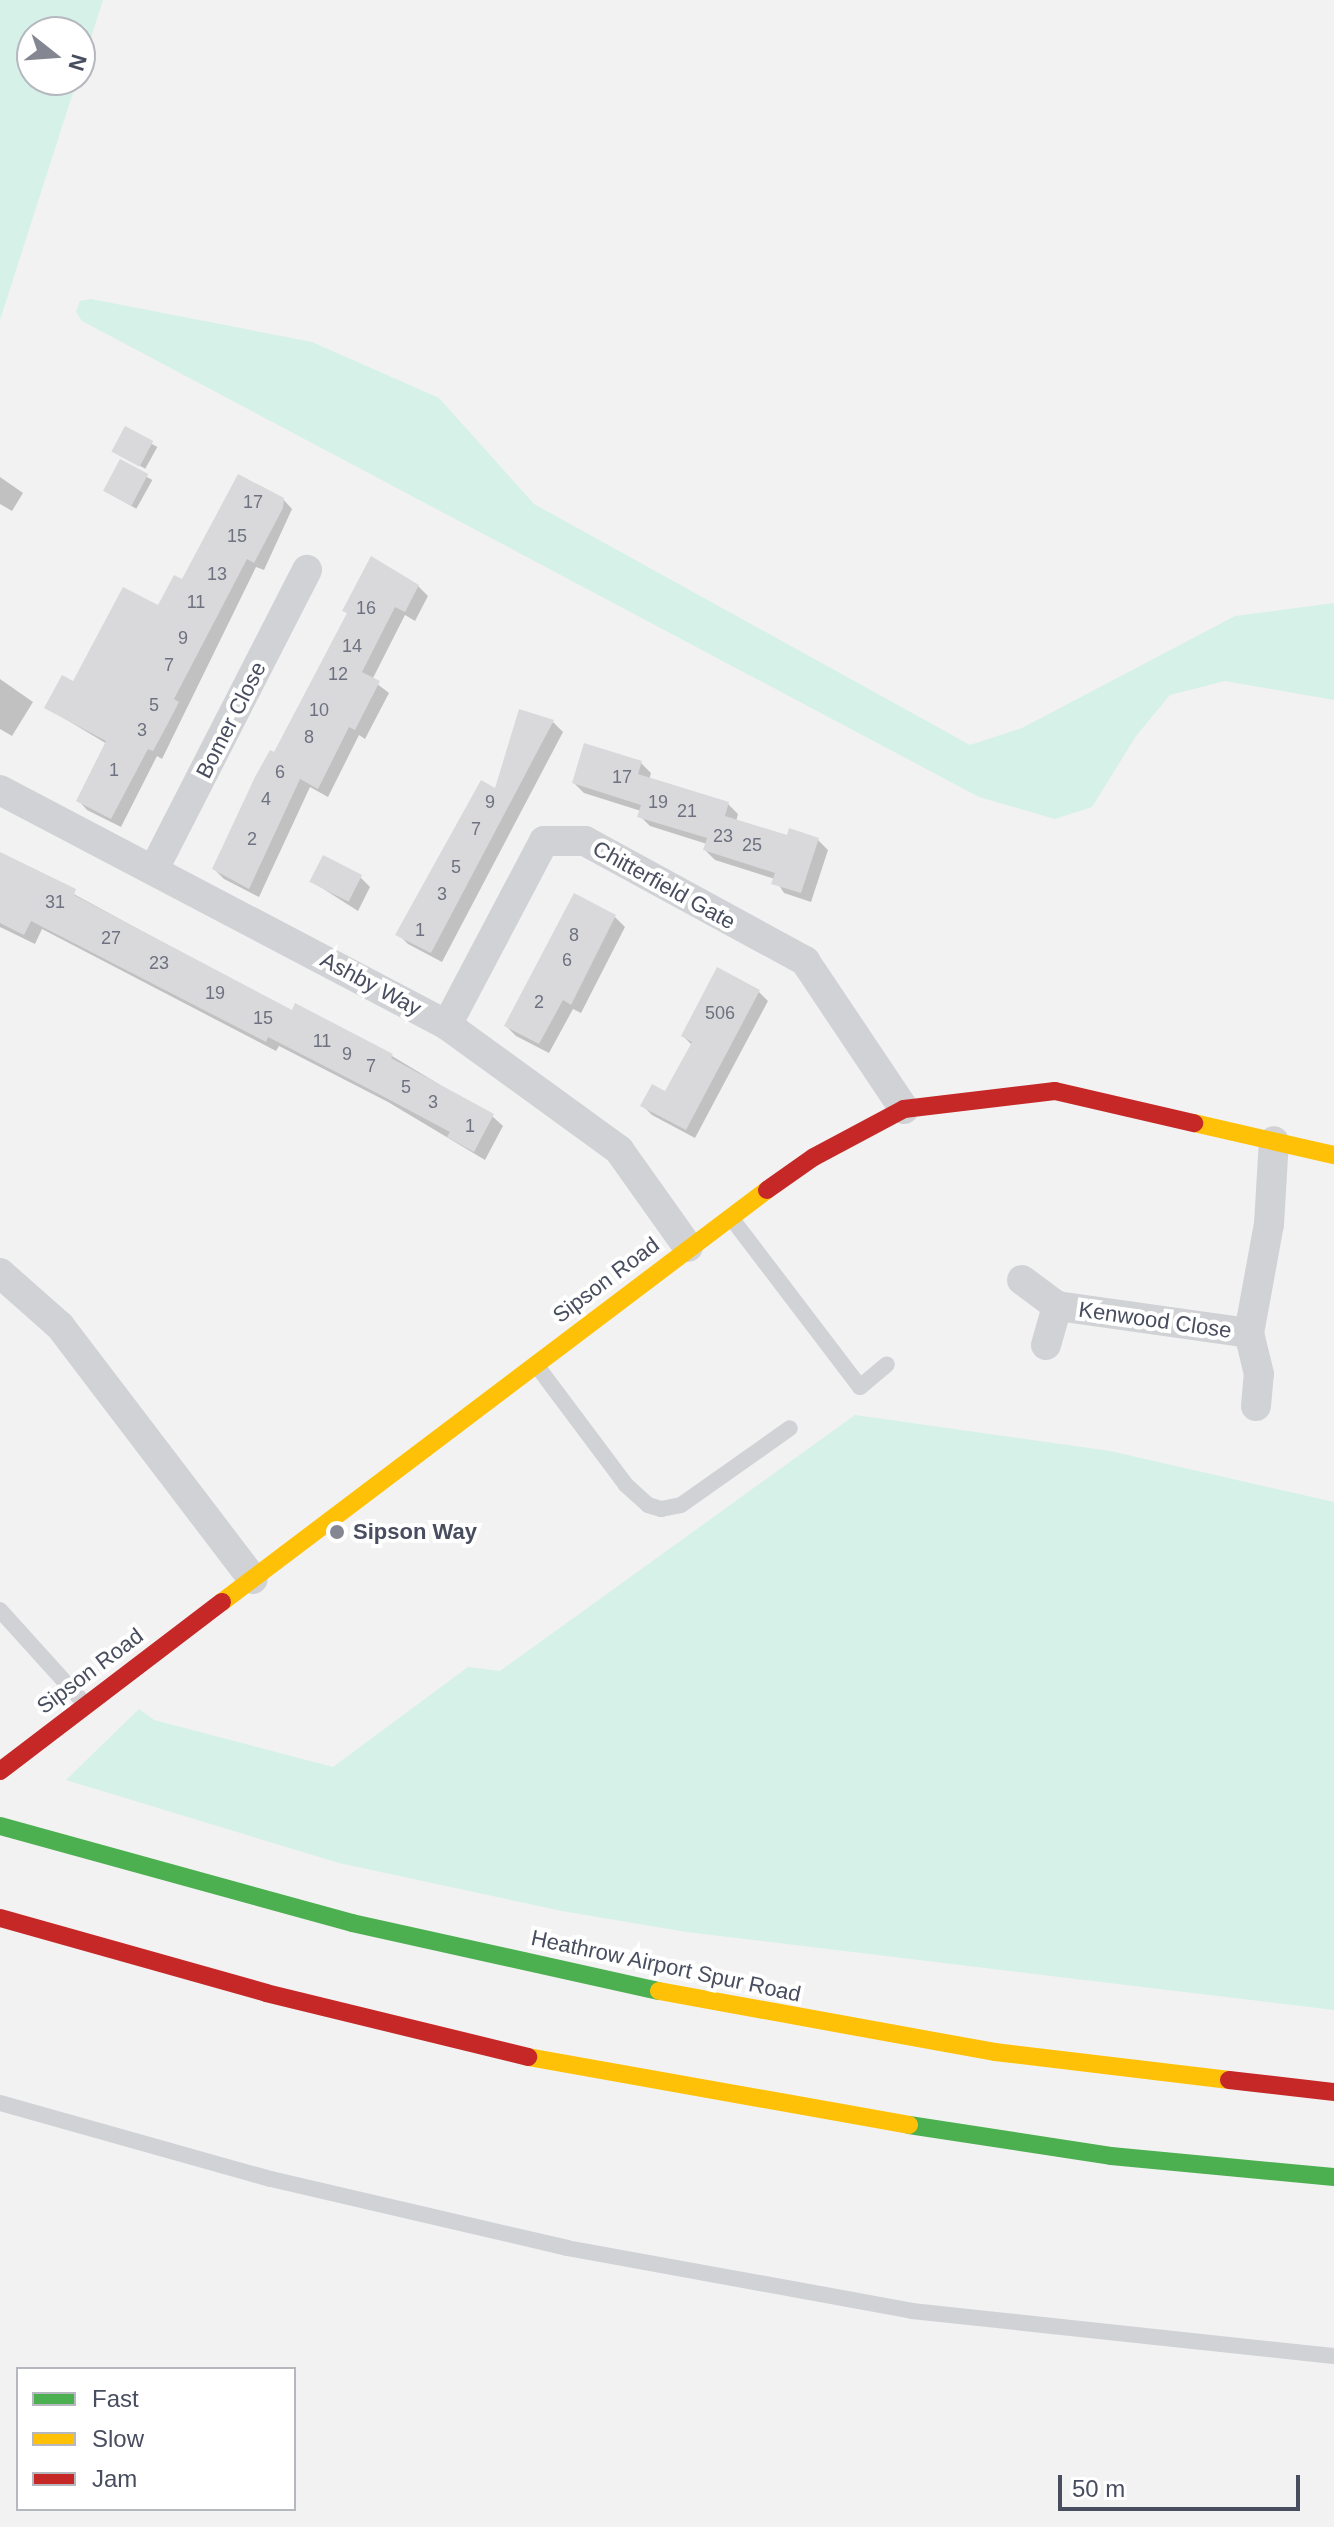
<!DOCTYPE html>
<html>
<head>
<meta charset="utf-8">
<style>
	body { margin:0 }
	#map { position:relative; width:1334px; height:2527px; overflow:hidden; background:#f2f2f2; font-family:Arial,sans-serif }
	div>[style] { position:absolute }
	.green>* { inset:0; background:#d5f1e8 }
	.shadow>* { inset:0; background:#0003; transform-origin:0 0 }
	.building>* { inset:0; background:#d9d9dc; transform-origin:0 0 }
	.lane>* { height:16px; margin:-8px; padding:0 8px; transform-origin:8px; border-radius:8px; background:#d0d2d5 }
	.street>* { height:30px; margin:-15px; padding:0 15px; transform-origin:15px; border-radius:15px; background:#d0d2d5 }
	.fast>* { height:18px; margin:-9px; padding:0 9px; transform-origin:9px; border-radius:9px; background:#4caf50 }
	.slow>* { height:18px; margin:-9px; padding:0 9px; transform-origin:9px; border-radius:9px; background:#ffc107 }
	.jam>* { height:18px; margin:-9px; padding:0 9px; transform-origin:9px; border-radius:9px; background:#c62828 }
	.dots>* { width:22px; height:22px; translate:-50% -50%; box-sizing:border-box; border:4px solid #fff; border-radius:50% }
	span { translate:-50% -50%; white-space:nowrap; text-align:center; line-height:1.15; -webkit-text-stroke:8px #fff; paint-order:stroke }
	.number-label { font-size:18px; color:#6e7280 }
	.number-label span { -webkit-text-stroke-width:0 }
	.street-label { font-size:22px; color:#484e5f }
	.poi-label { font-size:22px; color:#484e5f; font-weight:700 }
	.left { translate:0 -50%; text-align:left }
	.legend { position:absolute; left:16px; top:2367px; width:280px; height:144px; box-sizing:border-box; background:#fff; border:2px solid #b6b8bf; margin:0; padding:10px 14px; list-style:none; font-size:24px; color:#484e5f }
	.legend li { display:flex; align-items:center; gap:16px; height:40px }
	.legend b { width:40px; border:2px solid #b6b8bf }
	.north { position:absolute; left:16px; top:16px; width:80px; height:80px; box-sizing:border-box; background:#fff; border:2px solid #b6b8bf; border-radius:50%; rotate:107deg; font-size:22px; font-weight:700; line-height:32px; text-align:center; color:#484e5f }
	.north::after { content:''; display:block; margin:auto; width:28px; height:36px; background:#848792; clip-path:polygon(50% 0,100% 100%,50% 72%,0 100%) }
	.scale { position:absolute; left:1058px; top:2475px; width:242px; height:36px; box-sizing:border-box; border:4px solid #484e5f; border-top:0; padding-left:10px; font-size:24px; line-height:28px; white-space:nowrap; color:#484e5f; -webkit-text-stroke:6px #fff; paint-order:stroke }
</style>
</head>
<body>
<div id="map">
	<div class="green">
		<i style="clip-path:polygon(0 0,103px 0,80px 72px,80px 32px,32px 32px,32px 80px,77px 80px,0 320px)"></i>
		<i style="clip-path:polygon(91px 299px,312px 342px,439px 398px,534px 504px,970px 745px,1022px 728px,1235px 616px,1334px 603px,1334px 700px,1225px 681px,1170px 695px,1136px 736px,1092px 807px,1055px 819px,979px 797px,82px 321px,76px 312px,80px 301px)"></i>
		<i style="clip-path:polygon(855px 1415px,1110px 1451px,1334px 1502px,1334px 2010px,687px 1932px,562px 1911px,339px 1863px,66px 1780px,139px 1709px,154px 1720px,333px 1767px,468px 1667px,500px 1671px)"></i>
	</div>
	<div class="shadow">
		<i style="left:125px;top:429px;width:37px;height:25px;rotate:29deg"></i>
		<i style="left:120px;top:462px;width:37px;height:33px;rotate:29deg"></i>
		<i style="clip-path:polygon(0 477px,23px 493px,12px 511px,0 504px)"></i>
		<i style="clip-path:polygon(283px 499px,292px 509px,264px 570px,256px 567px,162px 759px,157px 756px,121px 827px,87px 810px,78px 800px,107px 744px,47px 708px,183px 582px)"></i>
		<i style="clip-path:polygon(418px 586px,428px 596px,415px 621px,405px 615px,372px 680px,389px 693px,365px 739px,359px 735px,328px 797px,310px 787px,259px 897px,224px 879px,214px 869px,348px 614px)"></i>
		<i style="clip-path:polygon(0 679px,33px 702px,12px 736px,0 729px)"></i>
		<i style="clip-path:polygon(553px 722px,563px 732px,442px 962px,408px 944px,398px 934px,496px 791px)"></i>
		<i style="clip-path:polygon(641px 763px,651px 773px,649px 780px,728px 804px,738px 814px,736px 822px,788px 838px,818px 840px,828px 850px,811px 902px,784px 893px,775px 879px,715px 860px,705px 850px,707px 844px,650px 826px,640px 816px,641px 811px,584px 793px,574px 783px)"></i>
		<i style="clip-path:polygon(0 854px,293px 1013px,392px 1056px,492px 1116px,503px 1126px,485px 1160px,388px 1102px,279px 1046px,276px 1051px,42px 929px,35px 944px,0 927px)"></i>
		<i style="clip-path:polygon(360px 877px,370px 887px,358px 911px,311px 881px)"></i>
		<i style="clip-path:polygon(615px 917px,625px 927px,581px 1013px,573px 1009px,549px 1053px,516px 1036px,506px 1026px)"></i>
		<i style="clip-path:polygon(759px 992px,768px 1001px,695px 1138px,652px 1115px,643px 1106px,666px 1094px,692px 1045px,683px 1036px)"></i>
	</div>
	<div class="building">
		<i style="left:125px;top:426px;width:32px;height:29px;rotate:28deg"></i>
		<i style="left:120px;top:459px;width:32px;height:36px;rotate:28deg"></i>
		<i style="clip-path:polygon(238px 474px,284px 498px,283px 508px,254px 563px,247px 559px,174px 699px,179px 702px,166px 727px,153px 751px,148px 749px,111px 819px,76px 801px,106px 741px,44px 708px,62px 675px,73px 681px,123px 587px,158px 605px,174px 575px,182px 579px)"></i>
		<i style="clip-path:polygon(371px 556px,419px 585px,405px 612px,395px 607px,362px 672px,380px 681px,355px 730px,349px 727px,318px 789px,300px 779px,249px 889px,212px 869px,255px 777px,270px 750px,274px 752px,347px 613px,342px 611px)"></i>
		<i style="clip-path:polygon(519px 709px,554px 720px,431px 953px,395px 935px,481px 780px,495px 788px)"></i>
		<i style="clip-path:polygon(584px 743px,642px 761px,638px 774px,729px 802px,725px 816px,787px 835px,789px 828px,819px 838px,801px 893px,771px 884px,775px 873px,703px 850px,707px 838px,637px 817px,641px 805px,572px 783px)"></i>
		<i style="clip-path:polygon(0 852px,76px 889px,74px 895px,292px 1010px,295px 1003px,393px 1054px,391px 1058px,494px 1114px,474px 1152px,447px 1137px,450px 1132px,375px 1092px,268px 1037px,266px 1042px,31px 921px,24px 935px,0 923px)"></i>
		<i style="left:323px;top:855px;width:44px;height:30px;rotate:27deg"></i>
		<i style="clip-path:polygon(574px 893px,616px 915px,571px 1005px,563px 1000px,539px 1044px,504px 1026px)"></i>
		<i style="clip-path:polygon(717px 967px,760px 990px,686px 1130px,640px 1106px,652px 1084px,665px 1091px,692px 1042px,681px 1036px)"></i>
	</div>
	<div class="lane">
		<i style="left:732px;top:1219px;width:211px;rotate:52.7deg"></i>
		<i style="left:860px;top:1387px;width:35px;rotate:-40deg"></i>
		<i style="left:537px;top:1366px;width:149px;rotate:53.2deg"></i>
		<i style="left:626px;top:1485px;width:30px;rotate:42deg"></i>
		<i style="left:648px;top:1505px;width:14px;rotate:17deg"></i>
		<i style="left:661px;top:1509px;width:20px;rotate:-11deg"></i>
		<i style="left:681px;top:1505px;width:133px;rotate:-35.2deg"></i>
		<i style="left:0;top:1610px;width:125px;rotate:47.9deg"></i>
		<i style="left:0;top:2103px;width:281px;rotate:15.7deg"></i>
		<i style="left:271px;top:2179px;width:304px;rotate:13.1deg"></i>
		<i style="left:567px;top:2248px;width:351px;rotate:10.3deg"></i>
		<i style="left:912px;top:2311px;width:424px;rotate:6.1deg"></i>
	</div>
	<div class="street">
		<i style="left:0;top:790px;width:505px;rotate:27.73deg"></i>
		<i style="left:447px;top:1025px;width:213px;rotate:36deg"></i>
		<i style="left:619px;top:1150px;width:119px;rotate:54.6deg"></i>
		<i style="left:154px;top:869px;width:336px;rotate:-62.9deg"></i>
		<i style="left:447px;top:1025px;width:208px;rotate:-62.2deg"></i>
		<i style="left:544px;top:841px;width:41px"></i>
		<i style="left:585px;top:841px;width:251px;rotate:28.6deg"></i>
		<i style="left:805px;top:961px;width:178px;rotate:56.2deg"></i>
		<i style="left:0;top:1273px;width:80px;rotate:41.5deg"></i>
		<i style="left:60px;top:1326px;width:318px;rotate:52.7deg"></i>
		<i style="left:1022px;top:1280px;width:44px;rotate:36.6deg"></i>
		<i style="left:1057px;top:1306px;width:194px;rotate:8deg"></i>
		<i style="left:1046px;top:1345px;width:41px;rotate:-74.2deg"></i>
		<i style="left:1256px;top:1406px;width:32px;rotate:-85deg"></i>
		<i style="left:1259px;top:1374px;width:42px;rotate:-103.7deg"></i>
		<i style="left:1249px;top:1333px;width:111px;rotate:-79.6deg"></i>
		<i style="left:1269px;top:1224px;width:83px;rotate:-86.6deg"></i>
	</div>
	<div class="fast">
		<i style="left:0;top:1826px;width:365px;rotate:15.4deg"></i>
		<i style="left:352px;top:1923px;width:314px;rotate:12.5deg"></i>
		<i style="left:909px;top:2125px;width:204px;rotate:8.7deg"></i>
		<i style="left:1111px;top:2156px;width:224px;rotate:5.4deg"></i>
	</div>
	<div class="slow">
		<i style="left:1194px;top:1123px;width:144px;rotate:12.9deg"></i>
		<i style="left:222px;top:1602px;width:683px;rotate:-37.09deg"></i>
		<i style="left:659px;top:1991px;width:341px;rotate:10.3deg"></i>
		<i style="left:995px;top:2052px;width:236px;rotate:6.8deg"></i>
		<i style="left:528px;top:2057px;width:387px;rotate:10.1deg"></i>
	</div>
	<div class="jam">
		<i style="left:767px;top:1190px;width:57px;rotate:-35.1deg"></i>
		<i style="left:814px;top:1157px;width:102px;rotate:-28.1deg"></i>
		<i style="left:904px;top:1109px;width:152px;rotate:-6.8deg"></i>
		<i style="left:1055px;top:1091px;width:143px;rotate:13deg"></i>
		<i style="left:0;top:1771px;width:279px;rotate:-37.3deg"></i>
		<i style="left:0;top:1918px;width:276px;rotate:15.7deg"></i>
		<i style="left:266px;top:1993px;width:270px;rotate:13.7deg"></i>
		<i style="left:1229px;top:2080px;width:106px;rotate:6.5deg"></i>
	</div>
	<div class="dots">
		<i style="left:337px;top:1532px;background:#848792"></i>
	</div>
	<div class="number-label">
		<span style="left:253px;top:502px">17</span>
		<span style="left:237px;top:536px">15</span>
		<span style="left:217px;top:574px">13</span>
		<span style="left:196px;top:602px">11</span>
		<span style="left:366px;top:608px">16</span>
		<span style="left:183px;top:638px">9</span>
		<span style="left:352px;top:646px">14</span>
		<span style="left:169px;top:665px">7</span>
		<span style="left:338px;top:674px">12</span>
		<span style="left:154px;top:705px">5</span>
		<span style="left:319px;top:710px">10</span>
		<span style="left:142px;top:730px">3</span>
		<span style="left:309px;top:737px">8</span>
		<span style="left:114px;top:770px">1</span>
		<span style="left:280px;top:772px">6</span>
		<span style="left:622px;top:777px">17</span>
		<span style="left:266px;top:799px">4</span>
		<span style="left:490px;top:802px">9</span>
		<span style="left:658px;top:802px">19</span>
		<span style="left:687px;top:811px">21</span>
		<span style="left:476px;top:829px">7</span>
		<span style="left:723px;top:836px">23</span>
		<span style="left:252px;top:839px">2</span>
		<span style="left:752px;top:845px">25</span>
		<span style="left:456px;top:867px">5</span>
		<span style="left:442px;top:894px">3</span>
		<span style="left:55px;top:902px">31</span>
		<span style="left:420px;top:930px">1</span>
		<span style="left:574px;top:935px">8</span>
		<span style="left:111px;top:938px">27</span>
		<span style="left:567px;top:960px">6</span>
		<span style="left:159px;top:963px">23</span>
		<span style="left:215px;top:993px">19</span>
		<span style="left:539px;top:1002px">2</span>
		<span style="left:720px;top:1013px">506</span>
		<span style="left:263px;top:1018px">15</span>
		<span style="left:322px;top:1041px">11</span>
		<span style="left:347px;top:1054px">9</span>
		<span style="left:371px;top:1066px">7</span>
		<span style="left:406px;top:1087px">5</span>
		<span style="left:433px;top:1102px">3</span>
		<span style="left:470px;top:1126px">1</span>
	</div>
	<div class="street-label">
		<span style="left:231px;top:720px;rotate:-63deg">Bomer Close</span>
		<span style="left:664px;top:885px;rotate:29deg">Chitterfield Gate</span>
		<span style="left:371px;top:984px;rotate:28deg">Ashby Way</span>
		<span style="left:606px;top:1280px;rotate:-37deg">Sipson Road</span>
		<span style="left:1155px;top:1320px;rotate:8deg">Kenwood Close</span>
		<span style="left:90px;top:1671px;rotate:-37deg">Sipson Road</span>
		<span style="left:666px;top:1966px;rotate:12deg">Heathrow Airport Spur Road</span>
	</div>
	<div class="poi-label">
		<span class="left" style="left:353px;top:1532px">Sipson Way</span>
	</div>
	<ul class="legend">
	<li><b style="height:10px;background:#4caf50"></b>Fast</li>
	<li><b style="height:10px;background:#ffc107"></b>Slow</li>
	<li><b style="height:10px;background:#c62828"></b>Jam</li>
	</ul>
	<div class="north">N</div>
	<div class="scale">50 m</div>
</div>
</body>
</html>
